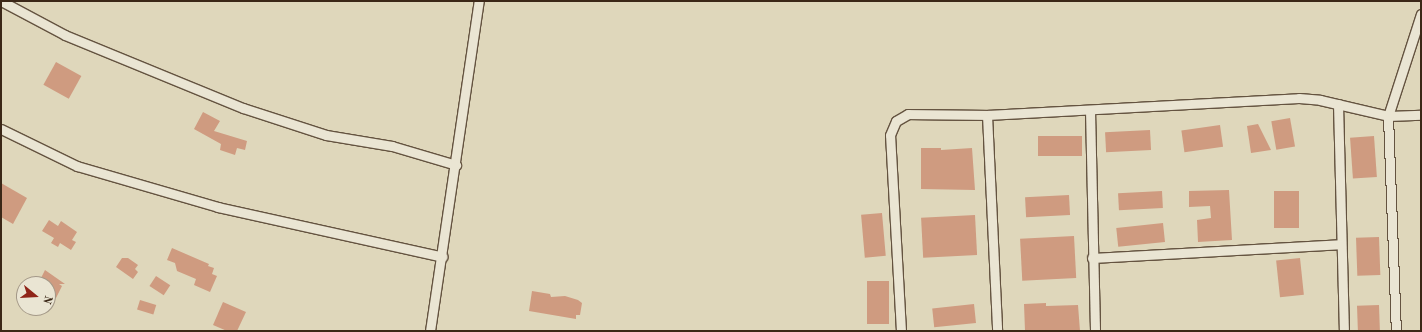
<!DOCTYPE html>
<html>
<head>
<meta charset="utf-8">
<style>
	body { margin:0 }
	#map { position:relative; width:1422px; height:332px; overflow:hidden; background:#dfd7bb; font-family:"Old Standard TT",serif }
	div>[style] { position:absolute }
	.building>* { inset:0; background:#cf9b80; transform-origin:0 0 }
	.roads { filter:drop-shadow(1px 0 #645340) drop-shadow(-1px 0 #645340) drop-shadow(0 1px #645340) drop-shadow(0 -1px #645340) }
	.minor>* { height:9px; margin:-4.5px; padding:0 4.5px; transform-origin:4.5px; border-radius:4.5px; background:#eae5d3 }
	span { translate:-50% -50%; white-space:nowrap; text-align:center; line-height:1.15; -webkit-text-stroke:3px #eae5d3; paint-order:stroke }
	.frame { position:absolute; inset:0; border:2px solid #3b2717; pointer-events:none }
	.north { position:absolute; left:16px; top:276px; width:40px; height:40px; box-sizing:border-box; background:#eae5d3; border:1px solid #a49988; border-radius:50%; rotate:108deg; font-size:11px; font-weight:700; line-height:16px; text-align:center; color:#3b2717 }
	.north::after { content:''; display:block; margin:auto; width:14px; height:18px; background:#8f2418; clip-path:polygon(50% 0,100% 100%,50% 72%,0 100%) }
</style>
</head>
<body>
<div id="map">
	<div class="building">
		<i style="left:56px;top:62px;width:29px;height:26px;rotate:29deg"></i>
		<i style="clip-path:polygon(203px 112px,220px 121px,214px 131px,247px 141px,245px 150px,237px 148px,235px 155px,220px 150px,221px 144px,194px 129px)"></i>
		<i style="left:1290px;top:118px;width:29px;height:19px;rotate:80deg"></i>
		<i style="clip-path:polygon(1258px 124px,1271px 150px,1251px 153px,1247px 126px)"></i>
		<i style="left:1220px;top:125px;width:22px;height:39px;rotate:82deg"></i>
		<i style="left:1150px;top:130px;width:20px;height:45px;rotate:87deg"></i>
		<i style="left:1082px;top:136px;width:20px;height:44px;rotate:90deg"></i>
		<i style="left:1374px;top:136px;width:41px;height:24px;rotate:86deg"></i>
		<i style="clip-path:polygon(921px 148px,941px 148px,941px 150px,972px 148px,975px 190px,921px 189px)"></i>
		<i style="clip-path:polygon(1px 183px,27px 198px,13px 224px,1px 217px)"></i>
		<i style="clip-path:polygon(1229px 190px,1232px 240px,1198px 242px,1197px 220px,1211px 218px,1210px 206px,1189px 207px,1189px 191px)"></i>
		<i style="left:1162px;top:191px;width:17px;height:44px;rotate:87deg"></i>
		<i style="left:1274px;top:191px;width:25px;height:37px"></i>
		<i style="left:1069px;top:195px;width:20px;height:44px;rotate:87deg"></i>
		<i style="left:882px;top:213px;width:43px;height:21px;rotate:85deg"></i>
		<i style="left:975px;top:215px;width:40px;height:54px;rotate:87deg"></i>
		<i style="clip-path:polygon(49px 220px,58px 226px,61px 221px,77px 232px,72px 240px,76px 242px,71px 250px,60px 243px,58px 247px,51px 243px,54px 238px,42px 231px)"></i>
		<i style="left:1163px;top:223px;width:19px;height:47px;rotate:84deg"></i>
		<i style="left:1074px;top:236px;width:42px;height:54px;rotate:87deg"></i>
		<i style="left:1379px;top:237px;width:38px;height:23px;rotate:88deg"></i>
		<i style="clip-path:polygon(172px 248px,209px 264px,208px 266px,214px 268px,212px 274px,217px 276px,210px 292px,194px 285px,196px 279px,177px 271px,175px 263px,167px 260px)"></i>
		<i style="clip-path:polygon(122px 258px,128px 258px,138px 265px,135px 269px,138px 272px,133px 279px,116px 267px)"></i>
		<i style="left:1300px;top:258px;width:37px;height:24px;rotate:84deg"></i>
		<i style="clip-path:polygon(45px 270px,65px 284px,59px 284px,62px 286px,56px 298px,48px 294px,48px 284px,38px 284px)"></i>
		<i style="left:156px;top:276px;width:17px;height:12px;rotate:33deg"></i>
		<i style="left:867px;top:281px;width:22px;height:43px"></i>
		<i style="clip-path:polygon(532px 291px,550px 294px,551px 297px,565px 296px,578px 300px,582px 303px,580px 315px,576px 315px,576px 319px,529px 311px)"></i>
		<i style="left:140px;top:300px;width:17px;height:10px;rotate:17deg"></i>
		<i style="clip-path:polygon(223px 302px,246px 312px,237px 331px,227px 331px,213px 325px)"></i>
		<i style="clip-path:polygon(1046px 303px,1046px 306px,1078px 305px,1080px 331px,1025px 331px,1024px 304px)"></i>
		<i style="left:974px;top:304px;width:19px;height:42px;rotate:84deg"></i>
		<i style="left:1379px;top:305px;width:26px;height:22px;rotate:88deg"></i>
	</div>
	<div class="roads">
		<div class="minor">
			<i style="left:3px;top:2px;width:70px;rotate:28deg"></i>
			<i style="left:65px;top:35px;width:192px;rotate:22.3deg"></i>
			<i style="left:243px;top:108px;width:87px;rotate:18deg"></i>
			<i style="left:326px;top:135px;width:67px;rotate:9.5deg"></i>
			<i style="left:392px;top:146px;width:67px;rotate:16.5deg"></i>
			<i style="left:1421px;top:14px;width:107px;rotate:107.9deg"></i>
			<i style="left:1388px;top:116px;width:33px;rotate:-2deg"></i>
			<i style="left:1338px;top:104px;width:227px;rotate:88.5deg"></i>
			<i style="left:1090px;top:110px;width:221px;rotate:88.7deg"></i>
			<i style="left:987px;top:115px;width:312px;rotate:-3.1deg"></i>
			<i style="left:1299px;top:98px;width:21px;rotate:5deg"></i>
			<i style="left:1320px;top:100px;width:70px;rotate:13.2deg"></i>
			<i style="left:1388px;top:116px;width:215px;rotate:87.9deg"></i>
			<i style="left:1px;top:129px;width:85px;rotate:26deg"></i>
			<i style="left:77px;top:166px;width:147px;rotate:16.2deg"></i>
			<i style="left:218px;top:207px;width:230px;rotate:12.5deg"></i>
			<i style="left:1092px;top:258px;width:248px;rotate:-3.2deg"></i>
			<i style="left:430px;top:331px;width:334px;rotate:-81.6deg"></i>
			<i style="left:901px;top:331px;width:196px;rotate:-93.2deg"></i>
			<i style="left:890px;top:135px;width:15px;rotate:-67deg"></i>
			<i style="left:896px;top:121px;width:14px;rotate:-30deg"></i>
			<i style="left:908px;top:114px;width:79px;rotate:0.7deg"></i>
			<i style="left:987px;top:115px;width:216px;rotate:87.3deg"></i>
		</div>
	</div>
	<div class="frame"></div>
	<div class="north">N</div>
</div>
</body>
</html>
